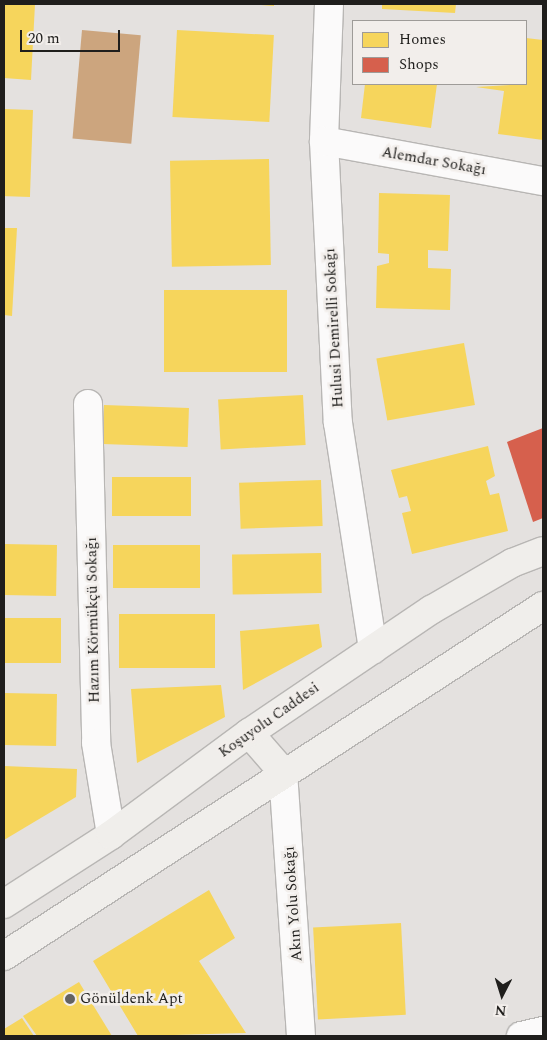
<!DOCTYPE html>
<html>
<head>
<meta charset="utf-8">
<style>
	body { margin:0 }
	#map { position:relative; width:547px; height:1040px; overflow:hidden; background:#e4e1df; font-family:Spectral,serif }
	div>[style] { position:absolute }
	.water>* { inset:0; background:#cca57e; transform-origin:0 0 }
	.homes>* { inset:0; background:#f6d55c; transform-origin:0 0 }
	.shops>* { inset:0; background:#d6604d }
	.roads { filter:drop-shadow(1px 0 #b8b6b4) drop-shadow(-1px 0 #b8b6b4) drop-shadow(0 1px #b8b6b4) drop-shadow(0 -1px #b8b6b4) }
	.street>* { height:28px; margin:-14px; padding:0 14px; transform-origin:14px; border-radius:14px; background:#fbfafa }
	.secondary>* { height:28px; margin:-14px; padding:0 14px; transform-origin:14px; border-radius:14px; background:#f0eeeb }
	.dots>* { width:14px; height:14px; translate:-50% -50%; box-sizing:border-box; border:2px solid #f2eeeb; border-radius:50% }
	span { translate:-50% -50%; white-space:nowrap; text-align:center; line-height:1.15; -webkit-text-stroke:5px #f2eeeb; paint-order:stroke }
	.street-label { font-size:15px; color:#1f1e1c }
	.poi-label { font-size:15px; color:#1f1e1c }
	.left { translate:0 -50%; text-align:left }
	.frame { position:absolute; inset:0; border:5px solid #1f1e1c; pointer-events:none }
	.legend { position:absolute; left:352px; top:20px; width:175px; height:65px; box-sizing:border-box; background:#f2eeeb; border:1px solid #9e9b98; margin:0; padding:6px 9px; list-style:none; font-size:15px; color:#1f1e1c }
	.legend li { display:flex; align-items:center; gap:10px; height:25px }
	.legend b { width:25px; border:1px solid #9e9b98 }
	.north { position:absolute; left:477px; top:970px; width:50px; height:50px; -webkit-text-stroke:4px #f2eeeb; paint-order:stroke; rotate:185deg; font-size:14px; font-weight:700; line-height:20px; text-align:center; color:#1f1e1c }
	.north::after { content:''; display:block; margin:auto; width:18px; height:22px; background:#1f1e1c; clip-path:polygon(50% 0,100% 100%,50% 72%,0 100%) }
	.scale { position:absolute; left:20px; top:30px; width:100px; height:22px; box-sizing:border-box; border:2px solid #1f1e1c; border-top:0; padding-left:6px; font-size:15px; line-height:18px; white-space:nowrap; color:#1f1e1c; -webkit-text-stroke:4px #f2eeeb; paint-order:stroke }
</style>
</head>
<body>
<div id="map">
	<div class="water">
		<i style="left:82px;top:30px;width:59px;height:109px;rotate:5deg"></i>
	</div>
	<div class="homes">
		<i style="clip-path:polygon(4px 4px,35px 4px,31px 80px,4px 78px)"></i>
		<i style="clip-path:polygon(261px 4px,274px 4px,274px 6px,261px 5px)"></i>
		<i style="clip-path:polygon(382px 4px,456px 4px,455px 13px,382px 9px)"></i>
		<i style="left:177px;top:30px;width:97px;height:87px;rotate:3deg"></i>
		<i style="clip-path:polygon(526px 38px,543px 40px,543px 140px,498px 134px,504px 91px,476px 87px,526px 84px)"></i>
		<i style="clip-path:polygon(365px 84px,437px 84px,431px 128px,361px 118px)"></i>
		<i style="left:4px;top:109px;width:29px;height:87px;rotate:2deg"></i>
		<i style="left:269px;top:159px;width:106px;height:99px;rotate:89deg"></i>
		<i style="clip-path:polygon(379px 193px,450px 195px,448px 251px,428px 250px,428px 268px,451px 269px,450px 310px,376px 308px,377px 266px,389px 263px,389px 254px,378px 253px)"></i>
		<i style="clip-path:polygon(4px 228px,17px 228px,12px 316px,4px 315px)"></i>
		<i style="left:164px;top:290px;width:123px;height:82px"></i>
		<i style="left:464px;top:343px;width:63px;height:89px;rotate:80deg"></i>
		<i style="left:303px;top:395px;width:50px;height:85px;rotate:87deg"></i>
		<i style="left:104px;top:405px;width:85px;height:39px;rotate:2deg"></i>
		<i style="clip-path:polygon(488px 446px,495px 476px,486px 481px,490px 495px,499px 493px,508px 531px,412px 554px,402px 513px,411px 511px,407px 496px,399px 498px,391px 470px)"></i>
		<i style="left:112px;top:477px;width:79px;height:39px"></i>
		<i style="left:321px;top:480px;width:46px;height:82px;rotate:88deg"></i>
		<i style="left:4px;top:544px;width:53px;height:51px;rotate:1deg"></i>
		<i style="left:200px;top:545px;width:43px;height:87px;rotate:90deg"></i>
		<i style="left:321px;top:553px;width:40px;height:89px;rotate:89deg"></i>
		<i style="left:215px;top:614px;width:54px;height:96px;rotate:90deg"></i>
		<i style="left:4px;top:618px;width:57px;height:45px"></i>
		<i style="clip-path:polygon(319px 624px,322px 647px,243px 690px,240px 631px)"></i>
		<i style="clip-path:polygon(221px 685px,225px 717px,137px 763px,131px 689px)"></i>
		<i style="left:4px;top:693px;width:53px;height:52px;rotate:1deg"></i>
		<i style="clip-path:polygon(4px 766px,77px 769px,76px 797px,4px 840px)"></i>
		<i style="clip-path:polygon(209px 890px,235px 938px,199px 961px,246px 1033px,138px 1036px,93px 961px)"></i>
		<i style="left:401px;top:923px;width:92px;height:88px;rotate:87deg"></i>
		<i style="clip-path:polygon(79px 982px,112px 1036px,37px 1036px,23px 1016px)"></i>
		<i style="clip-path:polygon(22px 1018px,34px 1036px,4px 1036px,4px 1029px)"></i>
	</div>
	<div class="shops">
		<i style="clip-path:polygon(543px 428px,543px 518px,533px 522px,507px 442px)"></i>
	</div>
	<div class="roads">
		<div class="street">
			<i style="left:329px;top:4px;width:137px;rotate:92.1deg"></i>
			<i style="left:324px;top:141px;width:282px;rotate:87.2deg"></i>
			<i style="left:338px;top:423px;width:229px;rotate:81.2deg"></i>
			<i style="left:324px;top:141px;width:223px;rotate:10.4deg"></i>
			<i style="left:88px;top:404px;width:339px;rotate:88.6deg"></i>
			<i style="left:96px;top:743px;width:93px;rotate:80.7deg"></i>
			<i style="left:283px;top:772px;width:265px;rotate:86.1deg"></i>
			<i style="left:521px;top:1036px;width:23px;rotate:-13deg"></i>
		</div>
		<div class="secondary">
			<i style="left:249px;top:733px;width:52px;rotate:48.9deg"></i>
			<i style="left:4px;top:904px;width:127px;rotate:-32.8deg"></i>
			<i style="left:111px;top:835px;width:172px;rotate:-36.5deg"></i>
			<i style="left:249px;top:733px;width:220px;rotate:-34.1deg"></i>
			<i style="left:431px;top:610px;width:94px;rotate:-30.1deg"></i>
			<i style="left:512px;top:563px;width:33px;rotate:-21deg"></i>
			<i style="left:4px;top:956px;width:643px;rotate:-33deg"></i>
		</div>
	</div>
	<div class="dots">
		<i style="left:70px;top:999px;background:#646260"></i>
	</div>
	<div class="street-label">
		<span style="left:434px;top:161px;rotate:10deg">Alemdar Sokağı</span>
		<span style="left:334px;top:328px;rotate:-93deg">Hulusi Demirelli Sokağı</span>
		<span style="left:93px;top:620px;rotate:-91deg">Hazım Körmükçü Sokağı</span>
		<span style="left:269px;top:720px;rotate:-35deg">Koşuyolu Caddesi</span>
		<span style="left:293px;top:904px;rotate:-94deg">Akın Yolu Sokağı</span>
	</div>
	<div class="poi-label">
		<span class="left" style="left:80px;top:999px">Gönüldenk Apt</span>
	</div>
	<div class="frame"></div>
	<ul class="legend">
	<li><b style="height:14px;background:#f6d55c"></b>Homes</li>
	<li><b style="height:14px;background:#d6604d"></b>Shops</li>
	</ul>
	<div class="north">N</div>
	<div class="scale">20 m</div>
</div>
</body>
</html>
